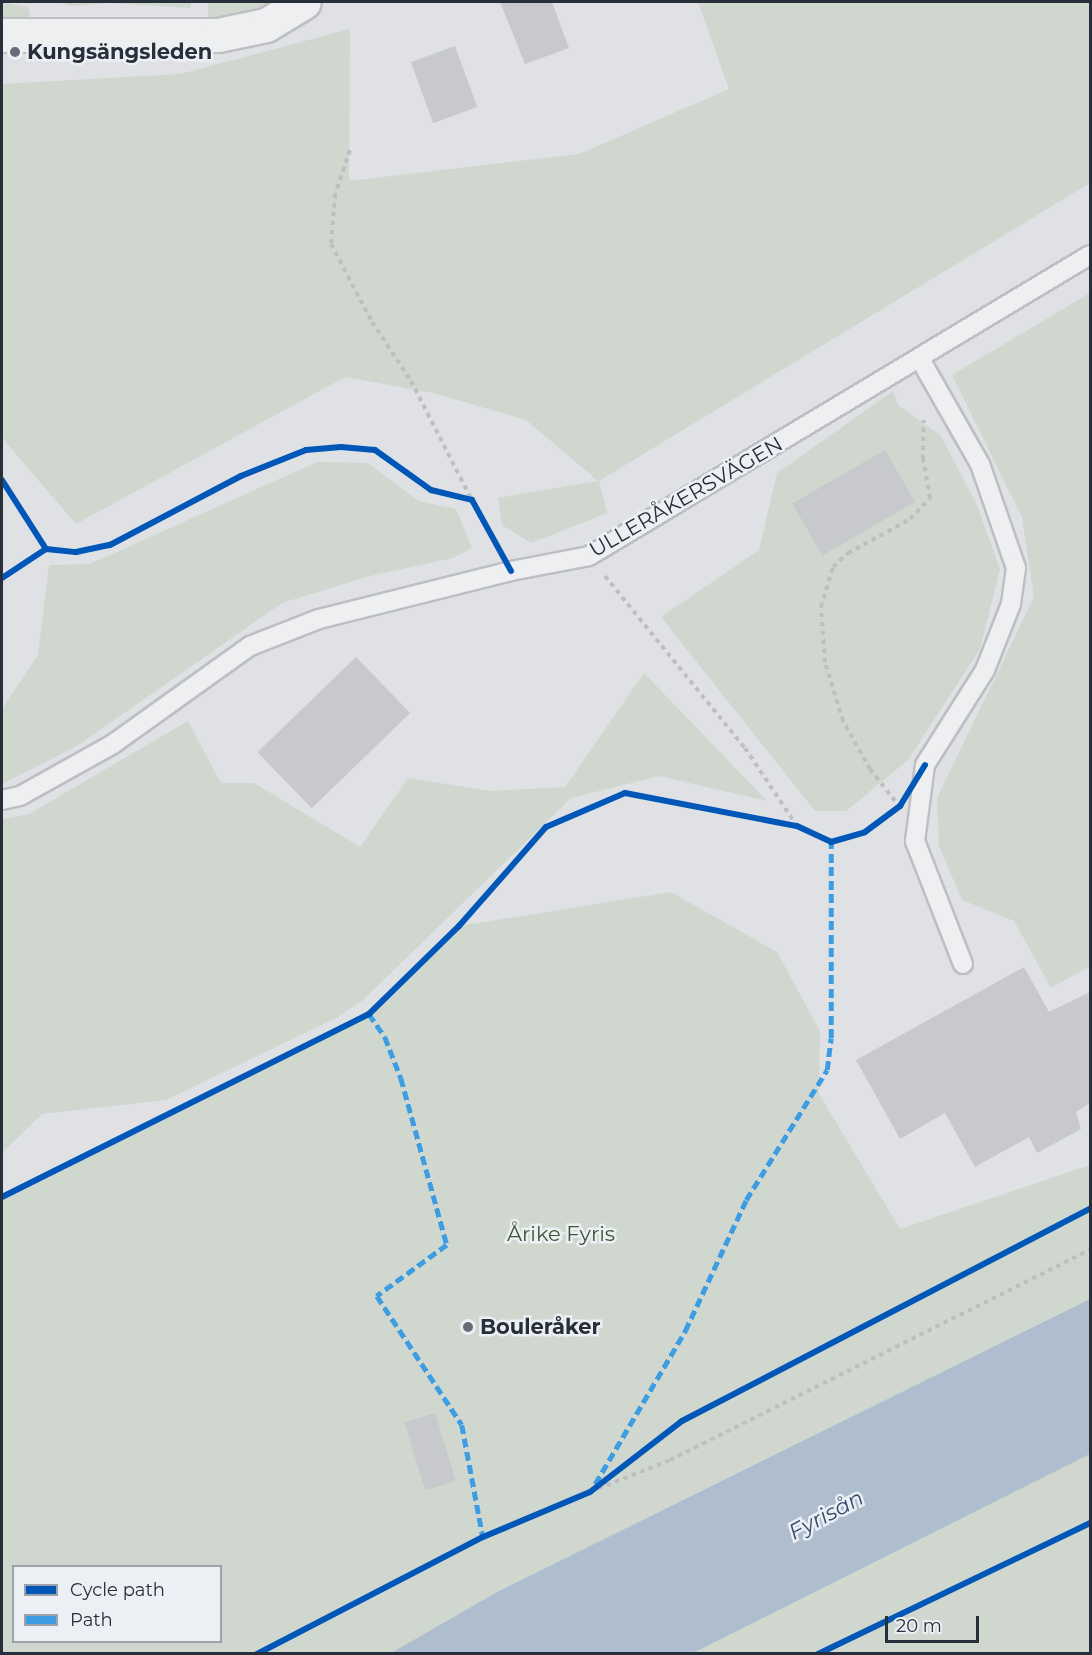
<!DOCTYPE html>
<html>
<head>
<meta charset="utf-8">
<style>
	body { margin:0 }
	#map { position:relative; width:1092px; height:1655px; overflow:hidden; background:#dfe1e4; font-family:Montserrat,sans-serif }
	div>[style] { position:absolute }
	.green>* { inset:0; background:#d0d7cf }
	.water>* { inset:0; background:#aebece }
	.building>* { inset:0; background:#c7c9cc; transform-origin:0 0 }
	.path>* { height:4px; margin-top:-2px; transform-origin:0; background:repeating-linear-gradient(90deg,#bdbfc2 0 4.5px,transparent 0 9px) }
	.roads { filter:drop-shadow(2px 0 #bdbfc2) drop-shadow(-2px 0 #bdbfc2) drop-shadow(0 2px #bdbfc2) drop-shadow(0 -2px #bdbfc2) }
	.lane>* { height:18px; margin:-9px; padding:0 9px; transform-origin:9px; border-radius:9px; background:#eeeff0 }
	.street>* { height:33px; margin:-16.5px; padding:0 16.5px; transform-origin:16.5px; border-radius:16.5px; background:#eeeff0 }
	.quiet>* { height:4.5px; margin-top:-2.25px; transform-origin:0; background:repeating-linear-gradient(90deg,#3d9de2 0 9px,transparent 0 13.5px) }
	.cycleway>* { height:6px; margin:-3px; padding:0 3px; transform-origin:3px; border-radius:3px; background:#0057b8 }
	.dots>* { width:16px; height:16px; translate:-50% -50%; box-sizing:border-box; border:3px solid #eceff4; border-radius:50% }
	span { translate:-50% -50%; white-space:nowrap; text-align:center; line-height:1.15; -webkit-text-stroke:5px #eceff4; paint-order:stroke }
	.poi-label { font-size:21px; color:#272f3b; font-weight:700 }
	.left { translate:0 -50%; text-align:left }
	.street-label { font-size:21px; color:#272f3b }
	.park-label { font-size:21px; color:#3d5636 }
	.water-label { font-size:22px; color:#344f6c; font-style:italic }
	.frame { position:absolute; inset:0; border:3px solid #272f3b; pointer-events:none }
	.legend { position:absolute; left:12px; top:1565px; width:210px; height:78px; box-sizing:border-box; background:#eceff4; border:2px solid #9da2aa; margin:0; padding:8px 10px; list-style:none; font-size:18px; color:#272f3b }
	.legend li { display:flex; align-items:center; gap:12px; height:30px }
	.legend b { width:30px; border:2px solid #9da2aa }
	.scale { position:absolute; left:885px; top:1616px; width:94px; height:27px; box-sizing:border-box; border:3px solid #272f3b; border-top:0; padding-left:8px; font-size:18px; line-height:21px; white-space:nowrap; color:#272f3b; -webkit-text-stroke:4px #eceff4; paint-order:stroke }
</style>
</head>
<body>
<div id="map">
	<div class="green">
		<i style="clip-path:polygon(2px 2px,28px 7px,30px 15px,26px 21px,2px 20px)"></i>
		<i style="clip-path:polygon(56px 2px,191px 2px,191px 8px,108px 3px,72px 6px)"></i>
		<i style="clip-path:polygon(208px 2px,274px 2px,241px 15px,208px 19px)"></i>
		<i style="clip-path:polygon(698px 2px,1090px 3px,1090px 183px,599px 481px,607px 513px,531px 543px,502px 525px,498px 498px,598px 481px,526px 420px,433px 393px,345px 377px,76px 524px,2px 438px,2px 84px,180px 74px,350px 29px,349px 181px,579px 154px,729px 89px)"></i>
		<i style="clip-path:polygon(1090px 293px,1090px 966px,1051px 988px,1014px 921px,962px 900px,939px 846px,937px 798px,1034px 597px,1022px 517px,952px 375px)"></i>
		<i style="clip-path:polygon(893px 391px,898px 405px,941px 436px,977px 505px,1000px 569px,980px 649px,908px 760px,846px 811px,815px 811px,661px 617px,759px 550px,777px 473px)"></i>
		<i style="clip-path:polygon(317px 462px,368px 463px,418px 501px,456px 509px,472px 548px,453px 558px,370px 576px,282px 603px,77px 746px,2px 784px,2px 709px,38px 655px,49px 565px,90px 564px)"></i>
		<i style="clip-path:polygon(644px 673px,767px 801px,659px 776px,571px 798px,363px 1000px,338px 1017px,166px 1100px,42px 1114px,2px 1153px,2px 819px,29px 814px,188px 721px,221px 783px,254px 783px,360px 847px,408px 778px,491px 791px,565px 787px)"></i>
		<i style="clip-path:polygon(evenodd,671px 892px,777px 952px,820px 1031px,819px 1094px,900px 1229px,1090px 1165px,1090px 1299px,497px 1592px,391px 1653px,2px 1654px,2px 1197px,369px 1014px,459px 926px,671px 892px,14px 1566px,220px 1566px,220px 1642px,14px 1642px,14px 1566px)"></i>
		<i style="clip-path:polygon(1090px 1454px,1090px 1653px,561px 1654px,1084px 1457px)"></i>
	</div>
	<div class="water">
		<i style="clip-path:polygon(1090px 1299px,1090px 1454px,693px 1653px,391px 1653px,497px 1592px)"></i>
	</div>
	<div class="building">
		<i style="clip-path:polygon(500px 2px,552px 2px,569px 48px,525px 64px)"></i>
		<i style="left:455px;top:46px;width:65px;height:47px;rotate:70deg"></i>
		<i style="left:885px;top:450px;width:60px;height:107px;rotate:60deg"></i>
		<i style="left:356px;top:657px;width:78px;height:137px;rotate:46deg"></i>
		<i style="clip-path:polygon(1024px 967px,1049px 1012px,1090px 992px,1090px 1103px,1076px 1112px,1081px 1129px,1037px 1153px,1029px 1137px,975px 1167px,945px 1113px,900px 1139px,856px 1060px)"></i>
		<i style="left:435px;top:1413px;width:71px;height:32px;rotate:73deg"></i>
	</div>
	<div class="path">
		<i style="left:350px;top:150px;width:46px;rotate:108.8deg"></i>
		<i style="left:335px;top:194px;width:50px;rotate:94.6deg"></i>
		<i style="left:331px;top:244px;width:88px;rotate:62.3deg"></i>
		<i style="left:372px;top:322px;width:71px;rotate:56.5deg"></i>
		<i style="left:411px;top:381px;width:134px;rotate:62.9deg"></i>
		<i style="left:605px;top:576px;width:222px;rotate:50.9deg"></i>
		<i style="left:745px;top:748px;width:94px;rotate:56.3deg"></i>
		<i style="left:895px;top:801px;width:41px;rotate:-128deg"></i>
		<i style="left:870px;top:769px;width:55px;rotate:-119.4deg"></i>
		<i style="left:843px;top:721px;width:62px;rotate:-107deg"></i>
		<i style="left:825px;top:662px;width:55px;rotate:-94.2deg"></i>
		<i style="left:821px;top:607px;width:42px;rotate:-73.3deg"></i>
		<i style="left:833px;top:567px;width:21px;rotate:-43deg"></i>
		<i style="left:848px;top:553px;width:71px;rotate:-28.7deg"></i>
		<i style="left:910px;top:519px;width:29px;rotate:-46deg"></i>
		<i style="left:930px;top:498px;width:40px;rotate:-100deg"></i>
		<i style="left:923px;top:459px;width:39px;rotate:-89deg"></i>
		<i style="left:590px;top:1492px;width:86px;rotate:-21.8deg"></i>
		<i style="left:670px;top:1460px;width:470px;rotate:-26.6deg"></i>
	</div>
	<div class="roads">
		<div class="lane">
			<i style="left:920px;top:359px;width:121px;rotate:60.3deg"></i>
			<i style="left:980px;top:464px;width:110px;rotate:70.9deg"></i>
			<i style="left:1016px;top:568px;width:36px;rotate:98deg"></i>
			<i style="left:1011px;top:604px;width:71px;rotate:111.5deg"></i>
			<i style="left:985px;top:670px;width:112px;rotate:122.3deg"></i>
			<i style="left:925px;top:765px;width:77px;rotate:97.5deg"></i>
			<i style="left:915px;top:841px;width:132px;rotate:68.7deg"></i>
			<i style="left:2px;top:800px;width:18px;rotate:-13deg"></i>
			<i style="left:20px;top:796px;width:107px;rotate:-29.2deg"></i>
			<i style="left:113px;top:744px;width:168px;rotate:-35.6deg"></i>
			<i style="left:250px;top:646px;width:74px;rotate:-21.4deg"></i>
			<i style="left:319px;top:619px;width:198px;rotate:-14deg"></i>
			<i style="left:511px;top:571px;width:79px;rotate:-10.9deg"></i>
			<i style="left:589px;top:556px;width:584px;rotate:-31deg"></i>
		</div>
		<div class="street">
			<i style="left:2px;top:35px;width:216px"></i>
			<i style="left:218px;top:35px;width:49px;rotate:-11.8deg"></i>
			<i style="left:266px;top:25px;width:44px;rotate:-31.2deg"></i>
		</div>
	</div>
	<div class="quiet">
		<i style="left:369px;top:1014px;width:28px;rotate:55deg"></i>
		<i style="left:385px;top:1037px;width:44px;rotate:68.7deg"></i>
		<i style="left:401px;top:1078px;width:173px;rotate:74.6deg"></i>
		<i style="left:447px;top:1245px;width:87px;rotate:143.9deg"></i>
		<i style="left:377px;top:1296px;width:154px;rotate:56.6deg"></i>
		<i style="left:462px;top:1425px;width:114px;rotate:79.4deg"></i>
		<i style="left:595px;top:1484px;width:178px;rotate:-59.5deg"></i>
		<i style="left:685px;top:1331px;width:145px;rotate:-65deg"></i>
		<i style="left:746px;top:1200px;width:153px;rotate:-58.1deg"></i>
		<i style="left:827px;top:1070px;width:32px;rotate:-83deg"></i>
		<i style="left:831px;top:1038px;width:196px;rotate:-90deg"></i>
	</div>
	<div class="cycleway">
		<i style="left:2px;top:480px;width:82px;rotate:57.5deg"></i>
		<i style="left:2px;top:578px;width:53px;rotate:-33.4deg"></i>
		<i style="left:46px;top:549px;width:30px;rotate:6deg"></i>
		<i style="left:76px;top:552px;width:35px;rotate:-12deg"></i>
		<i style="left:110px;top:545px;width:148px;rotate:-27.8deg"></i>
		<i style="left:241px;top:476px;width:70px;rotate:-21.8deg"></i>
		<i style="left:306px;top:450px;width:35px;rotate:-5deg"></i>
		<i style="left:341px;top:447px;width:34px;rotate:5deg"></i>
		<i style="left:375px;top:450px;width:69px;rotate:35.5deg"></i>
		<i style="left:431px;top:490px;width:42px;rotate:13.7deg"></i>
		<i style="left:472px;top:500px;width:81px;rotate:61.2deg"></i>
		<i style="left:2px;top:1197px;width:410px;rotate:-26.5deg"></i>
		<i style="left:369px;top:1014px;width:126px;rotate:-44.4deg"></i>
		<i style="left:459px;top:926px;width:132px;rotate:-48.7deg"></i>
		<i style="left:546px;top:827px;width:86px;rotate:-23.3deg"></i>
		<i style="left:625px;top:793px;width:175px;rotate:10.9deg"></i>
		<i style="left:797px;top:826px;width:38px;rotate:25deg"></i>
		<i style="left:831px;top:842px;width:35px;rotate:-16deg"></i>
		<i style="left:865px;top:832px;width:44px;rotate:-36.6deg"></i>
		<i style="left:900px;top:806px;width:48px;rotate:-58.6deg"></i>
		<i style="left:257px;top:1654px;width:254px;rotate:-27.4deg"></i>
		<i style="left:483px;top:1537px;width:116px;rotate:-22.8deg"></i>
		<i style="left:590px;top:1492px;width:116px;rotate:-37.7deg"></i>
		<i style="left:682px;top:1421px;width:460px;rotate:-27.5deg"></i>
		<i style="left:818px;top:1654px;width:302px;rotate:-25.7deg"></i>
	</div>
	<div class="dots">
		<i style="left:15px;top:52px;background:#676d76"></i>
		<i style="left:468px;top:1327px;background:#676d76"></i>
	</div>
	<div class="poi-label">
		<span class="left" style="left:27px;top:52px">Kungsängsleden</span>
		<span class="left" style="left:480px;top:1327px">Bouleråker</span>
	</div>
	<div class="street-label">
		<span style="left:686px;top:497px;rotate:-30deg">ULLERÅKERSVÄGEN</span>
	</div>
	<div class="park-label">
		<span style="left:561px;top:1234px">Årike Fyris</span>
	</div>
	<div class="water-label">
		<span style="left:826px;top:1515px;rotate:-28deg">Fyrisån</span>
	</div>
	<div class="frame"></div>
	<ul class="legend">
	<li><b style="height:8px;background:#0057b8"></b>Cycle path</li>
	<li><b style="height:8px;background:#3d9de2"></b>Path</li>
	</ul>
	<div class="scale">20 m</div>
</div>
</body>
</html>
